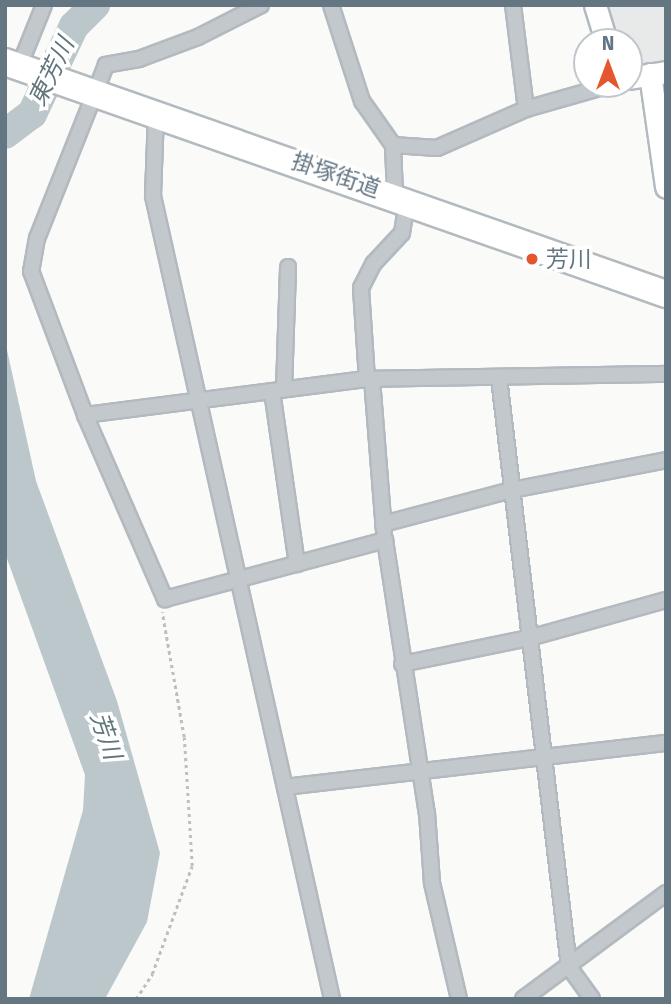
<!DOCTYPE html>
<html>
<head>
<meta charset="utf-8">
<style>
	body { margin:0 }
	#map { position:relative; width:671px; height:1004px; overflow:hidden; background:#fafaf8; font-family:"Fira Sans","Noto Sans JP",sans-serif }
	div>[style] { position:absolute }
	.built>* { inset:0; background:#e8e9e9 }
	.water>* { inset:0; background:#bbc7cb }
	.river>* { height:30px; margin:-15px; padding:0 15px; transform-origin:15px; border-radius:15px; background:#bbc7cb }
	.path>* { height:2.5px; margin-top:-1.25px; transform-origin:0; background:repeating-linear-gradient(90deg,#bbbfc2 0 3.5px,transparent 0 7px) }
	.roads { filter:drop-shadow(2px 0 #b3babf) drop-shadow(-2px 0 #b3babf) drop-shadow(0 2px #b3babf) drop-shadow(0 -2px #b3babf) }
	.street>* { height:14px; margin:-7px; padding:0 7px; transform-origin:7px; border-radius:7px; background:#c3c8cc }
	.secondary>* { height:21px; margin:-10.5px; padding:0 10.5px; transform-origin:10.5px; border-radius:10.5px; background:#fff }
	.highway>* { height:26px; margin:-13px; padding:0 13px; transform-origin:13px; border-radius:13px; background:#fff }
	.dots>* { width:19px; height:19px; translate:-50% -50%; box-sizing:border-box; border:4px solid #fff; border-radius:50% }
	span { translate:-50% -50%; white-space:nowrap; text-align:center; line-height:1.15; -webkit-text-stroke:7px #fff; paint-order:stroke }
	.street-label { font-size:23px; color:#657683 }
	.poi-label { font-size:23px; color:#657683 }
	.left { translate:0 -50%; text-align:left }
	.water-label { font-size:24px; color:#60757c; font-style:italic }
	.frame { position:absolute; inset:0; border:7px solid #657683; pointer-events:none }
	.north { position:absolute; left:573px; top:28px; width:70px; height:70px; box-sizing:border-box; background:#fff; border:2px solid #c1c8cd; border-radius:50%; rotate:0deg; font-size:19px; font-weight:700; line-height:28px; text-align:center; color:#657683 }
	.north::after { content:''; display:block; margin:auto; width:24px; height:32px; background:#e4572e; clip-path:polygon(50% 0,100% 100%,50% 72%,0 100%) }
</style>
</head>
<body>
<div id="map">
	<div class="built">
		<i style="clip-path:polygon(604px 5px,666px 5px,666px 62px,629px 67px,629px 42px,614px 42px)"></i>
	</div>
	<div class="water">
		<i style="clip-path:polygon(5px 341px,36px 481px,117px 701px,160px 853px,147px 922px,105px 999px,29px 999px,83px 810px,85px 775px,5px 553px)"></i>
	</div>
	<div class="river">
		<i style="left:5px;top:134px;width:34px;rotate:-37deg"></i>
		<i style="left:32px;top:114px;width:98px;rotate:-64.5deg"></i>
		<i style="left:74px;top:26px;width:30px;rotate:-45deg"></i>
	</div>
	<div class="path">
		<i style="left:5px;top:634px;width:45px;rotate:90deg"></i>
		<i style="left:136px;top:999px;width:30px;rotate:-57deg"></i>
		<i style="left:152px;top:974px;width:115px;rotate:-69.7deg"></i>
		<i style="left:192px;top:866px;width:129px;rotate:-93.5deg"></i>
		<i style="left:184px;top:737px;width:127px;rotate:-100deg"></i>
	</div>
	<div class="roads">
		<div class="street">
			<i style="left:261px;top:5px;width:71px;rotate:153.1deg"></i>
			<i style="left:198px;top:37px;width:63px;rotate:159.6deg"></i>
			<i style="left:139px;top:59px;width:34px;rotate:170deg"></i>
			<i style="left:106px;top:65px;width:186px;rotate:111.7deg"></i>
			<i style="left:37px;top:238px;width:34px;rotate:100deg"></i>
			<i style="left:31px;top:271px;width:154px;rotate:69.4deg"></i>
			<i style="left:85px;top:415px;width:201px;rotate:66.5deg"></i>
			<i style="left:165px;top:599px;width:228px;rotate:-15deg"></i>
			<i style="left:385px;top:540px;width:276px;rotate:81.3deg"></i>
			<i style="left:427px;top:813px;width:70px;rotate:85.9deg"></i>
			<i style="left:432px;top:883px;width:119px;rotate:76.9deg"></i>
			<i style="left:331px;top:5px;width:101px;rotate:72.1deg"></i>
			<i style="left:362px;top:101px;width:54px;rotate:54.8deg"></i>
			<i style="left:393px;top:145px;width:44px;rotate:3.9deg"></i>
			<i style="left:437px;top:148px;width:97px;rotate:-23.7deg"></i>
			<i style="left:526px;top:109px;width:91px;rotate:-16deg"></i>
			<i style="left:513px;top:5px;width:105px;rotate:82.9deg"></i>
			<i style="left:19px;top:67px;width:67px;rotate:-68deg"></i>
			<i style="left:156px;top:114px;width:82px;rotate:92.1deg"></i>
			<i style="left:153px;top:196px;width:823px;rotate:77.43deg"></i>
			<i style="left:393px;top:145px;width:50px;rotate:87.7deg"></i>
			<i style="left:499px;top:378px;width:593px;rotate:83.22deg"></i>
			<i style="left:569px;top:967px;width:39px;rotate:54deg"></i>
			<i style="left:367px;top:379px;width:91px;rotate:-93.8deg"></i>
			<i style="left:361px;top:288px;width:28px;rotate:-63deg"></i>
			<i style="left:374px;top:263px;width:41px;rotate:-47deg"></i>
			<i style="left:402px;top:233px;width:33px;rotate:-81deg"></i>
			<i style="left:372px;top:379px;width:152px;rotate:85.5deg"></i>
			<i style="left:284px;top:389px;width:122px;rotate:-88.1deg"></i>
			<i style="left:272px;top:391px;width:175px;rotate:81.8deg"></i>
			<i style="left:85px;top:415px;width:284px;rotate:-7.3deg"></i>
			<i style="left:367px;top:379px;width:299px;rotate:-1deg"></i>
			<i style="left:383px;top:524px;width:133px;rotate:-14.8deg"></i>
			<i style="left:512px;top:490px;width:157px;rotate:-11deg"></i>
			<i style="left:402px;top:664px;width:130px;rotate:-11.6deg"></i>
			<i style="left:529px;top:638px;width:142px;rotate:-15.5deg"></i>
			<i style="left:285px;top:787px;width:384px;rotate:-6.6deg"></i>
			<i style="left:523px;top:999px;width:178px;rotate:-36.5deg"></i>
		</div>
		<div class="secondary">
			<i style="left:595px;top:5px;width:39px;rotate:73deg"></i>
			<i style="left:650px;top:74px;width:114px;rotate:81.9deg"></i>
			<i style="left:629px;top:78px;width:37px;rotate:-9deg"></i>
		</div>
		<div class="highway">
			<i style="left:5px;top:62px;width:701px;rotate:19.34deg"></i>
		</div>
	</div>
	<div class="dots">
		<i style="left:532px;top:259px;background:#e4572e"></i>
	</div>
	<div class="street-label">
		<span style="left:336px;top:175px;rotate:19deg">掛塚街道</span>
	</div>
	<div class="poi-label">
		<span class="left" style="left:546px;top:259px">芳川</span>
	</div>
	<div class="water-label">
		<span style="left:52px;top:72px;rotate:-64deg">東芳川</span>
		<span style="left:105px;top:736px;rotate:71deg">芳川</span>
	</div>
	<div class="frame"></div>
	<div class="north">N</div>
</div>
</body>
</html>
